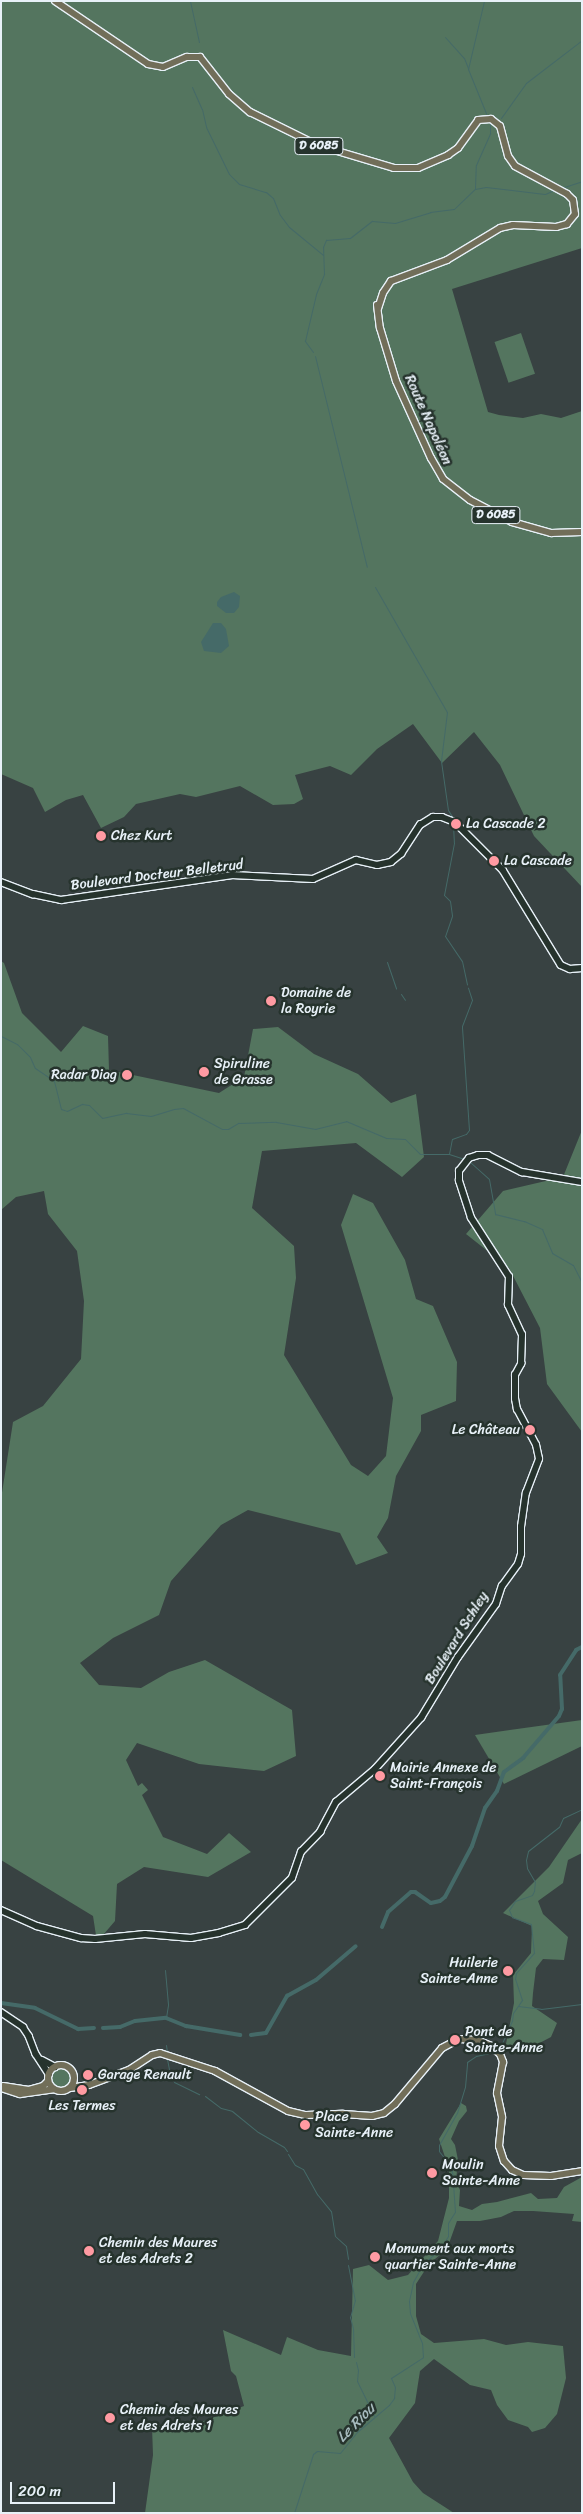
<!DOCTYPE html>
<html>
<head>
<meta charset="utf-8">
<style>
	body { margin:0 }
	#map { position:relative; width:583px; height:2514px; overflow:hidden; background:#384242; font-family:Sriracha,sans-serif }
	div>[style] { position:absolute }
	.green>* { inset:0; background:#54755f; transform-origin:0 0 }
	.round { border-radius:50% }
	.water>* { inset:0; background:#456a68 }
	.stream>* { height:1px; margin:-0.5px; padding:0 0.5px; transform-origin:0.5px; border-radius:0.5px; background:#456a68 }
	.canal>* { height:4px; margin:-2px; padding:0 2px; transform-origin:2px; border-radius:2px; background:#456a68 }
	.roads { filter:drop-shadow(1px 0 #e8f1f8) drop-shadow(-1px 0 #e8f1f8) drop-shadow(0 1px #e8f1f8) drop-shadow(0 -1px #e8f1f8) }
	.secondary>* { height:5.5px; margin:-2.75px; padding:0 2.75px; transform-origin:2.75px; border-radius:2.75px; background:#26332d }
	.primary>* { height:6px; margin:-3px; padding:0 3px; transform-origin:3px; border-radius:3px; background:#716e59 }
	.primary>.ring { margin:-3px; padding:0; box-sizing:content-box; background:none; border:6px solid #716e59; border-radius:50% }
	.dots>* { width:14px; height:14px; translate:-50% -50%; box-sizing:border-box; border:2px solid #26332d; border-radius:50% }
	span { translate:-50% -50%; white-space:nowrap; text-align:center; line-height:1.15; -webkit-text-stroke:5px #26332d; paint-order:stroke }
	.shield-label span { padding:1px 4px; background:#26332d; border:1px solid; border-radius:4px; -webkit-text-stroke-width:0 }
	.shield-label { font-size:12px; color:#e8f1f8; font-weight:700 }
	.street-label { font-size:14px; color:#e8f1f8 }
	.poi-label { font-size:14px; color:#e8f1f8 }
	.left { translate:0 -50%; text-align:left }
	.right { translate:-100% -50%; text-align:right }
	.water-label { font-size:15px; color:#a7bbbe; font-style:italic }
	.frame { position:absolute; inset:0; border:2px solid #e8f1f8; pointer-events:none }
	.scale { position:absolute; left:10px; top:2482px; width:105px; height:22px; box-sizing:border-box; border:2px solid #e8f1f8; border-top:0; padding-left:6px; font-size:15px; line-height:18px; white-space:nowrap; color:#e8f1f8; -webkit-text-stroke:4px #26332d; paint-order:stroke }
</style>
</head>
<body>
<div id="map">
	<div class="green">
		<i style="clip-path:polygon(1px 1px,582px 1px,582px 248px,452px 289px,488px 412px,499px 415px,523px 418px,541px 414px,561px 418px,582px 411px,582px 887px,534px 836px,500px 765px,474px 732px,442px 763px,413px 724px,377px 749px,351px 775px,330px 766px,295px 775px,303px 799px,294px 804px,273px 805px,240px 786px,196px 797px,180px 794px,136px 804px,124px 817px,101px 828px,83px 795px,66px 800px,45px 812px,33px 788px,1px 774px)"></i>
		<i style="left:521px;top:333px;width:43px;height:28px;rotate:71deg"></i>
		<i style="clip-path:polygon(1px 961px,4px 963px,22px 1013px,61px 1052px,83px 1026px,108px 1036px,109px 1070px,219px 1093px,244px 1077px,253px 1029px,278px 1027px,314px 1054px,358px 1074px,391px 1103px,416px 1094px,424px 1157px,402px 1177px,356px 1143px,262px 1151px,252px 1208px,294px 1246px,296px 1278px,284px 1355px,351px 1465px,368px 1476px,386px 1456px,393px 1398px,341px 1225px,353px 1194px,373px 1203px,405px 1260px,416px 1299px,433px 1306px,457px 1362px,456px 1401px,421px 1415px,421px 1431px,396px 1476px,388px 1518px,377px 1537px,388px 1553px,356px 1565px,340px 1533px,248px 1510px,221px 1525px,171px 1581px,159px 1615px,113px 1638px,80px 1663px,99px 1685px,141px 1688px,169px 1672px,205px 1660px,292px 1710px,296px 1756px,264px 1771px,199px 1764px,137px 1743px,126px 1760px,138px 1786px,142px 1783px,148px 1790px,142px 1795px,163px 1837px,207px 1854px,229px 1833px,251px 1852px,208px 1877px,144px 1867px,117px 1884px,115px 1921px,97px 1942px,93px 1916px,1px 1860px,1px 1499px,13px 1422px,43px 1406px,81px 1359px,84px 1301px,77px 1251px,48px 1214px,44px 1191px,16px 1197px,1px 1210px)"></i>
		<i style="clip-path:polygon(582px 1130px,582px 1432px,547px 1384px,540px 1328px,509px 1268px,466px 1234px,503px 1191px,563px 1177px)"></i>
		<i style="clip-path:polygon(582px 1720px,582px 1746px,504px 1784px,475px 1735px)"></i>
		<i style="clip-path:polygon(582px 1819px,582px 1853px,568px 1860px,563px 1883px,538px 1901px,543px 1914px,568px 1937px,564px 1960px,543px 1959px,536px 1968px,533px 1993px,532px 2006px,557px 2023px,551px 2037px,532px 2047px,505px 2049px,514px 2003px,513px 1975px,531px 1953px,532px 1926px,503px 1913px,549px 1867px)"></i>
		<i class="round" style="left:51px;top:2068px;width:20px;height:20px"></i>
		<i style="clip-path:polygon(461px 2103px,466px 2106px,467px 2111px,459px 2121px,451px 2139px,455px 2145px,458px 2160px,456px 2181px,460px 2190px,459px 2206px,472px 2210px,482px 2204px,497px 2202px,531px 2193px,538px 2199px,557px 2198px,564px 2187px,582px 2177px,582px 2222px,572px 2221px,574px 2214px,533px 2211px,514px 2211px,501px 2217px,480px 2221px,457px 2221px,447px 2249px,429px 2264px,416px 2284px,416px 2316px,421px 2334px,434px 2343px,484px 2339px,506px 2345px,528px 2342px,563px 2346px,566px 2378px,557px 2414px,545px 2428px,532px 2432px,528px 2427px,508px 2420px,497px 2405px,491px 2390px,470px 2385px,434px 2359px,420px 2371px,415px 2403px,389px 2438px,413px 2482px,423px 2493px,454px 2513px,145px 2513px,153px 2455px,152px 2427px,193px 2425px,244px 2406px,236px 2376px,231px 2371px,223px 2330px,281px 2355px,287px 2337px,318px 2350px,351px 2356px,353px 2269px,369px 2265px,388px 2280px,408px 2275px,438px 2241px,449px 2198px,449px 2169px,439px 2139px)"></i>
	</div>
	<div class="water">
		<i style="clip-path:polygon(234px 592px,240px 596px,239px 607px,234px 613px,226px 613px,217px 606px,217px 602px,221px 597px)"></i>
		<i style="clip-path:polygon(213px 623px,221px 623px,226px 629px,229px 646px,221px 653px,204px 651px,201px 642px)"></i>
	</div>
	<div class="stream">
		<i style="left:190px;top:1px;width:42px;rotate:77.6deg"></i>
		<i style="left:484px;top:1px;width:70px;rotate:103.2deg"></i>
		<i style="left:468px;top:69px;width:48px;rotate:67.8deg"></i>
		<i style="left:445px;top:37px;width:28px;rotate:48deg"></i>
		<i style="left:464px;top:58px;width:11px;rotate:68deg"></i>
		<i style="left:192px;top:87px;width:24px;rotate:66deg"></i>
		<i style="left:202px;top:109px;width:18px;rotate:77deg"></i>
		<i style="left:206px;top:127px;width:52px;rotate:63.9deg"></i>
		<i style="left:229px;top:174px;width:14px;rotate:45deg"></i>
		<i style="left:239px;top:184px;width:28px;rotate:17deg"></i>
		<i style="left:266px;top:192px;width:9px;rotate:41deg"></i>
		<i style="left:273px;top:198px;width:18px;rotate:68deg"></i>
		<i style="left:280px;top:215px;width:15px;rotate:53deg"></i>
		<i style="left:289px;top:227px;width:44px;rotate:39.5deg"></i>
		<i style="left:501px;top:118px;width:43px;rotate:-54.5deg"></i>
		<i style="left:526px;top:83px;width:71px;rotate:-37.5deg"></i>
		<i style="left:475px;top:188px;width:23px;rotate:-88deg"></i>
		<i style="left:476px;top:165px;width:35px;rotate:-66deg"></i>
		<i style="left:490px;top:133px;width:9px;rotate:-90deg"></i>
		<i style="left:561px;top:188px;width:22px;rotate:-18deg"></i>
		<i style="left:313px;top:352px;width:14px;rotate:-126deg"></i>
		<i style="left:305px;top:341px;width:48px;rotate:-76.8deg"></i>
		<i style="left:316px;top:294px;width:22px;rotate:-68deg"></i>
		<i style="left:324px;top:274px;width:27px;rotate:-92deg"></i>
		<i style="left:323px;top:247px;width:8px;rotate:-67deg"></i>
		<i style="left:326px;top:240px;width:24px;rotate:-5deg"></i>
		<i style="left:350px;top:238px;width:28px;rotate:-38deg"></i>
		<i style="left:372px;top:221px;width:23px;rotate:5deg"></i>
		<i style="left:395px;top:223px;width:37px;rotate:-17deg"></i>
		<i style="left:430px;top:212px;width:24px;rotate:-7deg"></i>
		<i style="left:454px;top:209px;width:29px;rotate:-44deg"></i>
		<i style="left:475px;top:189px;width:11px;rotate:-10deg"></i>
		<i style="left:486px;top:187px;width:59px;rotate:6.8deg"></i>
		<i style="left:545px;top:194px;width:10px;rotate:-24deg"></i>
		<i style="left:315px;top:356px;width:217px;rotate:76.2deg"></i>
		<i style="left:375px;top:587px;width:144px;rotate:60.1deg"></i>
		<i style="left:447px;top:712px;width:49px;rotate:97deg"></i>
		<i style="left:441px;top:761px;width:49px;rotate:81.9deg"></i>
		<i style="left:448px;top:810px;width:9px;rotate:58deg"></i>
		<i style="left:453px;top:825px;width:18px;rotate:87deg"></i>
		<i style="left:454px;top:843px;width:53px;rotate:100.9deg"></i>
		<i style="left:444px;top:895px;width:8px;rotate:45deg"></i>
		<i style="left:450px;top:901px;width:15px;rotate:82deg"></i>
		<i style="left:452px;top:916px;width:21px;rotate:109deg"></i>
		<i style="left:445px;top:936px;width:30px;rotate:56deg"></i>
		<i style="left:462px;top:961px;width:24px;rotate:78deg"></i>
		<i style="left:387px;top:962px;width:28px;rotate:71deg"></i>
		<i style="left:401px;top:994px;width:7px;rotate:56deg"></i>
		<i style="left:1px;top:1036px;width:18px;rotate:27deg"></i>
		<i style="left:17px;top:1044px;width:18px;rotate:45deg"></i>
		<i style="left:30px;top:1057px;width:12px;rotate:66deg"></i>
		<i style="left:35px;top:1068px;width:23px;rotate:34deg"></i>
		<i style="left:54px;top:1081px;width:29px;rotate:76deg"></i>
		<i style="left:61px;top:1109px;width:6px;rotate:18deg"></i>
		<i style="left:67px;top:1111px;width:17px;rotate:-25deg"></i>
		<i style="left:82px;top:1104px;width:7px;rotate:8deg"></i>
		<i style="left:89px;top:1105px;width:18px;rotate:45deg"></i>
		<i style="left:102px;top:1118px;width:25px;rotate:-12deg"></i>
		<i style="left:126px;top:1113px;width:25px;rotate:7deg"></i>
		<i style="left:151px;top:1116px;width:24px;rotate:-17deg"></i>
		<i style="left:174px;top:1109px;width:9px;rotate:-6deg"></i>
		<i style="left:183px;top:1108px;width:44px;rotate:28.3deg"></i>
		<i style="left:222px;top:1129px;width:6px"></i>
		<i style="left:228px;top:1129px;width:12px;rotate:-31deg"></i>
		<i style="left:238px;top:1123px;width:38px;rotate:-2deg"></i>
		<i style="left:276px;top:1122px;width:40px;rotate:10deg"></i>
		<i style="left:315px;top:1129px;width:32px;rotate:-14deg"></i>
		<i style="left:346px;top:1121px;width:43px;rotate:23deg"></i>
		<i style="left:386px;top:1138px;width:19px;rotate:3deg"></i>
		<i style="left:405px;top:1139px;width:21px;rotate:45deg"></i>
		<i style="left:420px;top:1154px;width:29px"></i>
		<i style="left:449px;top:1154px;width:16px;rotate:18deg"></i>
		<i style="left:449px;top:1154px;width:15px;rotate:-79deg"></i>
		<i style="left:452px;top:1139px;width:15px;rotate:-20deg"></i>
		<i style="left:466px;top:1134px;width:5px;rotate:-53deg"></i>
		<i style="left:469px;top:1130px;width:104px;rotate:-93.9deg"></i>
		<i style="left:462px;top:1026px;width:28px;rotate:-69deg"></i>
		<i style="left:472px;top:1000px;width:13px;rotate:-108deg"></i>
		<i style="left:470px;top:1162px;width:25px;rotate:42deg"></i>
		<i style="left:489px;top:1179px;width:36px;rotate:80deg"></i>
		<i style="left:495px;top:1214px;width:30px;rotate:14deg"></i>
		<i style="left:524px;top:1221px;width:20px;rotate:24deg"></i>
		<i style="left:542px;top:1229px;width:26px;rotate:67deg"></i>
		<i style="left:552px;top:1253px;width:24px;rotate:30deg"></i>
		<i style="left:573px;top:1265px;width:20px;rotate:63deg"></i>
		<i style="left:165px;top:1970px;width:35px;rotate:85deg"></i>
		<i style="left:168px;top:2005px;width:13px;rotate:99deg"></i>
		<i style="left:518px;top:2006px;width:23px;rotate:7deg"></i>
		<i style="left:541px;top:2009px;width:41px;rotate:-7deg"></i>
		<i style="left:166px;top:2045px;width:7px;rotate:82deg"></i>
		<i style="left:499px;top:2050px;width:32px;rotate:-66deg"></i>
		<i style="left:512px;top:2021px;width:8px;rotate:-83deg"></i>
		<i style="left:513px;top:2013px;width:16px;rotate:-55deg"></i>
		<i style="left:522px;top:2000px;width:22px;rotate:-108deg"></i>
		<i style="left:515px;top:1979px;width:6px;rotate:-81deg"></i>
		<i style="left:516px;top:1973px;width:27px;rotate:-48deg"></i>
		<i style="left:534px;top:1953px;width:29px;rotate:-96deg"></i>
		<i style="left:531px;top:1924px;width:20px;rotate:-160deg"></i>
		<i style="left:512px;top:1917px;width:8px;rotate:-113deg"></i>
		<i style="left:509px;top:1910px;width:11px;rotate:-56deg"></i>
		<i style="left:515px;top:1901px;width:18px;rotate:-19deg"></i>
		<i style="left:532px;top:1895px;width:4px;rotate:-63deg"></i>
		<i style="left:534px;top:1891px;width:9px;rotate:-84deg"></i>
		<i style="left:535px;top:1882px;width:16px;rotate:-120deg"></i>
		<i style="left:527px;top:1868px;width:8px;rotate:-97deg"></i>
		<i style="left:526px;top:1860px;width:9px;rotate:-77deg"></i>
		<i style="left:528px;top:1851px;width:39px;rotate:-38deg"></i>
		<i style="left:559px;top:1827px;width:10px;rotate:-66deg"></i>
		<i style="left:563px;top:1818px;width:21px;rotate:-25deg"></i>
		<i style="left:167px;top:2059px;width:20px;rotate:79deg"></i>
		<i style="left:174px;top:2082px;width:28px;rotate:26deg"></i>
		<i style="left:205px;top:2096px;width:20px;rotate:37deg"></i>
		<i style="left:221px;top:2108px;width:11px;rotate:15deg"></i>
		<i style="left:232px;top:2111px;width:33px;rotate:39deg"></i>
		<i style="left:258px;top:2132px;width:30px;rotate:30deg"></i>
		<i style="left:284px;top:2147px;width:5px;rotate:53deg"></i>
		<i style="left:288px;top:2154px;width:13px;rotate:58deg"></i>
		<i style="left:295px;top:2165px;width:9px;rotate:27deg"></i>
		<i style="left:303px;top:2169px;width:29px;rotate:61deg"></i>
		<i style="left:317px;top:2194px;width:22px;rotate:51deg"></i>
		<i style="left:331px;top:2211px;width:25px;rotate:81deg"></i>
		<i style="left:335px;top:2236px;width:15px;rotate:42deg"></i>
		<i style="left:346px;top:2246px;width:13px;rotate:81deg"></i>
		<i style="left:348px;top:2265px;width:36px;rotate:79deg"></i>
		<i style="left:355px;top:2300px;width:18px;rotate:106deg"></i>
		<i style="left:350px;top:2317px;width:11px;rotate:75deg"></i>
		<i style="left:353px;top:2328px;width:29px;rotate:88deg"></i>
		<i style="left:356px;top:2362px;width:8px;rotate:76deg"></i>
		<i style="left:358px;top:2370px;width:11px;rotate:95deg"></i>
		<i style="left:357px;top:2381px;width:39px;rotate:64deg"></i>
		<i style="left:294px;top:2513px;width:62px;rotate:-72.1deg"></i>
		<i style="left:313px;top:2454px;width:5px;rotate:-37deg"></i>
		<i style="left:317px;top:2451px;width:23px;rotate:5deg"></i>
		<i style="left:340px;top:2453px;width:27px;rotate:-51deg"></i>
		<i style="left:357px;top:2432px;width:42px;rotate:-40.2deg"></i>
		<i style="left:389px;top:2405px;width:9px;rotate:-54deg"></i>
		<i style="left:394px;top:2398px;width:11px;rotate:-85deg"></i>
		<i style="left:395px;top:2387px;width:10px;rotate:-114deg"></i>
		<i style="left:391px;top:2378px;width:38px;rotate:-33deg"></i>
		<i style="left:423px;top:2357px;width:14px;rotate:-94deg"></i>
		<i style="left:422px;top:2343px;width:32px;rotate:-112deg"></i>
		<i style="left:410px;top:2313px;width:12px;rotate:-95deg"></i>
		<i style="left:409px;top:2301px;width:19px;rotate:-78deg"></i>
		<i style="left:413px;top:2282px;width:21px;rotate:-61deg"></i>
		<i style="left:423px;top:2264px;width:23px;rotate:-41deg"></i>
		<i style="left:440px;top:2249px;width:15px;rotate:-58deg"></i>
		<i style="left:448px;top:2236px;width:13px;rotate:-90deg"></i>
		<i style="left:448px;top:2223px;width:13px;rotate:-58deg"></i>
		<i style="left:455px;top:2212px;width:39px;rotate:-94deg"></i>
		<i style="left:452px;top:2173px;width:7px;rotate:-98deg"></i>
		<i style="left:451px;top:2166px;width:19px;rotate:-129deg"></i>
		<i style="left:439px;top:2151px;width:6px;rotate:-90deg"></i>
		<i style="left:439px;top:2145px;width:37px;rotate:-61deg"></i>
		<i style="left:457px;top:2113px;width:27px;rotate:-73deg"></i>
		<i style="left:465px;top:2087px;width:25px;rotate:-85deg"></i>
		<i style="left:467px;top:2062px;width:11px;rotate:-34deg"></i>
		<i style="left:476px;top:2056px;width:17px;rotate:-13deg"></i>
	</div>
	<div class="canal">
		<i style="left:382px;top:1927px;width:16px;rotate:-68deg"></i>
		<i style="left:388px;top:1912px;width:30px;rotate:-41deg"></i>
		<i style="left:411px;top:1892px;width:4px"></i>
		<i style="left:415px;top:1892px;width:19px;rotate:35deg"></i>
		<i style="left:431px;top:1903px;width:9px;rotate:-13deg"></i>
		<i style="left:440px;top:1901px;width:6px;rotate:-39deg"></i>
		<i style="left:445px;top:1897px;width:58px;rotate:-62.1deg"></i>
		<i style="left:472px;top:1846px;width:40px;rotate:-71.1deg"></i>
		<i style="left:485px;top:1808px;width:21px;rotate:-55deg"></i>
		<i style="left:497px;top:1791px;width:20px;rotate:-70deg"></i>
		<i style="left:504px;top:1772px;width:24px;rotate:-36deg"></i>
		<i style="left:523px;top:1758px;width:55px;rotate:-49.4deg"></i>
		<i style="left:559px;top:1716px;width:8px;rotate:-67deg"></i>
		<i style="left:562px;top:1709px;width:34px;rotate:-93deg"></i>
		<i style="left:560px;top:1675px;width:30px;rotate:-57deg"></i>
		<i style="left:576px;top:1650px;width:7px;rotate:-27deg"></i>
		<i style="left:1px;top:2003px;width:34px;rotate:8deg"></i>
		<i style="left:35px;top:2008px;width:48px;rotate:26deg"></i>
		<i style="left:78px;top:2029px;width:16px;rotate:-4deg"></i>
		<i style="left:103px;top:2028px;width:17px;rotate:-3deg"></i>
		<i style="left:120px;top:2027px;width:16px;rotate:-22deg"></i>
		<i style="left:135px;top:2021px;width:31px;rotate:-6deg"></i>
		<i style="left:166px;top:2018px;width:22px;rotate:22deg"></i>
		<i style="left:186px;top:2026px;width:55px;rotate:9.5deg"></i>
		<i style="left:251px;top:2035px;width:15px;rotate:-8deg"></i>
		<i style="left:266px;top:2033px;width:43px;rotate:-60.4deg"></i>
		<i style="left:287px;top:1996px;width:33px;rotate:-29deg"></i>
		<i style="left:316px;top:1980px;width:52px;rotate:-40.4deg"></i>
	</div>
	<div class="roads">
		<div class="secondary">
			<i style="left:1px;top:882px;width:34px;rotate:21deg"></i>
			<i style="left:33px;top:894px;width:29px;rotate:12deg"></i>
			<i style="left:61px;top:900px;width:173px;rotate:-8.3deg"></i>
			<i style="left:232px;top:875px;width:81px;rotate:2.8deg"></i>
			<i style="left:313px;top:879px;width:47px;rotate:-23.8deg"></i>
			<i style="left:356px;top:860px;width:22px;rotate:13deg"></i>
			<i style="left:377px;top:865px;width:14px;rotate:-12deg"></i>
			<i style="left:391px;top:862px;width:13px;rotate:-39deg"></i>
			<i style="left:401px;top:854px;width:35px;rotate:-57deg"></i>
			<i style="left:420px;top:825px;width:15px;rotate:-32deg"></i>
			<i style="left:433px;top:817px;width:9px"></i>
			<i style="left:442px;top:817px;width:14px;rotate:21deg"></i>
			<i style="left:455px;top:822px;width:68px;rotate:45deg"></i>
			<i style="left:503px;top:870px;width:111px;rotate:58.6deg"></i>
			<i style="left:561px;top:965px;width:10px;rotate:24deg"></i>
			<i style="left:570px;top:969px;width:12px;rotate:-5deg"></i>
			<i style="left:1px;top:1910px;width:39px;rotate:24deg"></i>
			<i style="left:37px;top:1926px;width:46px;rotate:15.3deg"></i>
			<i style="left:81px;top:1938px;width:14px;rotate:4deg"></i>
			<i style="left:95px;top:1939px;width:50px;rotate:-5.7deg"></i>
			<i style="left:145px;top:1934px;width:46px;rotate:5deg"></i>
			<i style="left:191px;top:1938px;width:28px;rotate:-10deg"></i>
			<i style="left:219px;top:1933px;width:27px;rotate:-17deg"></i>
			<i style="left:245px;top:1925px;width:66px;rotate:-45deg"></i>
			<i style="left:292px;top:1878px;width:28px;rotate:-71deg"></i>
			<i style="left:301px;top:1852px;width:28px;rotate:-46deg"></i>
			<i style="left:320px;top:1832px;width:34px;rotate:-62deg"></i>
			<i style="left:336px;top:1802px;width:51px;rotate:-40.2deg"></i>
			<i style="left:375px;top:1769px;width:69px;rotate:-48deg"></i>
			<i style="left:421px;top:1718px;width:71px;rotate:-58.8deg"></i>
			<i style="left:458px;top:1657px;width:65px;rotate:-54.4deg"></i>
			<i style="left:496px;top:1604px;width:19px;rotate:-72deg"></i>
			<i style="left:502px;top:1586px;width:27px;rotate:-54deg"></i>
			<i style="left:518px;top:1564px;width:10px;rotate:-73deg"></i>
			<i style="left:521px;top:1554px;width:27px;rotate:-90deg"></i>
			<i style="left:521px;top:1527px;width:34px;rotate:-82deg"></i>
			<i style="left:526px;top:1493px;width:36px;rotate:-69deg"></i>
			<i style="left:539px;top:1459px;width:14px;rotate:-102deg"></i>
			<i style="left:536px;top:1445px;width:40px;rotate:-118deg"></i>
			<i style="left:517px;top:1410px;width:11px;rotate:-100deg"></i>
			<i style="left:515px;top:1399px;width:24px;rotate:-90deg"></i>
			<i style="left:515px;top:1375px;width:13px;rotate:-61deg"></i>
			<i style="left:521px;top:1364px;width:29px;rotate:-88deg"></i>
			<i style="left:522px;top:1335px;width:33px;rotate:-115deg"></i>
			<i style="left:508px;top:1305px;width:28px;rotate:-88deg"></i>
			<i style="left:509px;top:1277px;width:70px;rotate:-122.8deg"></i>
			<i style="left:471px;top:1218px;width:39px;rotate:-108deg"></i>
			<i style="left:459px;top:1181px;width:10px;rotate:-90deg"></i>
			<i style="left:459px;top:1171px;width:16px;rotate:-52deg"></i>
			<i style="left:469px;top:1158px;width:9px;rotate:-18deg"></i>
			<i style="left:478px;top:1155px;width:10px"></i>
			<i style="left:488px;top:1155px;width:38px;rotate:27deg"></i>
			<i style="left:522px;top:1172px;width:61px;rotate:9.5deg"></i>
			<i style="left:1px;top:2012px;width:27px;rotate:34deg"></i>
			<i style="left:23px;top:2027px;width:11px;rotate:56deg"></i>
			<i style="left:29px;top:2036px;width:19px;rotate:69deg"></i>
			<i style="left:36px;top:2054px;width:24px;rotate:57deg"></i>
			<i style="left:42px;top:2060px;width:15px;rotate:28deg"></i>
		</div>
		<div class="primary">
			<i style="left:55px;top:1px;width:112px;rotate:34.1deg"></i>
			<i style="left:148px;top:64px;width:15px;rotate:11deg"></i>
			<i style="left:163px;top:67px;width:26px;rotate:-23deg"></i>
			<i style="left:187px;top:57px;width:13px"></i>
			<i style="left:200px;top:57px;width:47px;rotate:51.9deg"></i>
			<i style="left:229px;top:94px;width:28px;rotate:41deg"></i>
			<i style="left:250px;top:112px;width:75px;rotate:26.2deg"></i>
			<i style="left:317px;top:145px;width:80px;rotate:16.6deg"></i>
			<i style="left:394px;top:168px;width:24px"></i>
			<i style="left:418px;top:168px;width:33px;rotate:-23deg"></i>
			<i style="left:448px;top:155px;width:12px;rotate:-35deg"></i>
			<i style="left:458px;top:148px;width:34px;rotate:-54deg"></i>
			<i style="left:478px;top:120px;width:13px;rotate:-4deg"></i>
			<i style="left:491px;top:119px;width:11px;rotate:38deg"></i>
			<i style="left:500px;top:126px;width:31px;rotate:75deg"></i>
			<i style="left:508px;top:156px;width:12px;rotate:55deg"></i>
			<i style="left:515px;top:166px;width:59px;rotate:28.3deg"></i>
			<i style="left:567px;top:194px;width:8px;rotate:45deg"></i>
			<i style="left:573px;top:200px;width:14px;rotate:82deg"></i>
			<i style="left:575px;top:214px;width:13px;rotate:129deg"></i>
			<i style="left:567px;top:224px;width:11px;rotate:165deg"></i>
			<i style="left:556px;top:227px;width:43px;rotate:-177.3deg"></i>
			<i style="left:513px;top:225px;width:13px;rotate:167deg"></i>
			<i style="left:500px;top:228px;width:62px;rotate:148.9deg"></i>
			<i style="left:447px;top:260px;width:60px;rotate:159.4deg"></i>
			<i style="left:391px;top:281px;width:14px;rotate:124deg"></i>
			<i style="left:383px;top:293px;width:16px;rotate:108deg"></i>
			<i style="left:377px;top:305px;width:23px;rotate:83deg"></i>
			<i style="left:380px;top:328px;width:55px;rotate:73.2deg"></i>
			<i style="left:396px;top:381px;width:85px;rotate:65.6deg"></i>
			<i style="left:431px;top:458px;width:24px;rotate:60deg"></i>
			<i style="left:443px;top:479px;width:34px;rotate:38deg"></i>
			<i style="left:470px;top:500px;width:47px;rotate:27.6deg"></i>
			<i style="left:512px;top:522px;width:41px;rotate:15.8deg"></i>
			<i style="left:551px;top:533px;width:31px;rotate:-2deg"></i>
			<i class="ring" style="left:48px;top:2065px;width:20px;height:20px"></i>
			<i style="left:3px;top:2086px;width:26px;rotate:9deg"></i>
			<i style="left:29px;top:2090px;width:15px;rotate:-16deg"></i>
			<i style="left:43px;top:2086px;width:7px;rotate:-45deg"></i>
			<i style="left:1px;top:2088px;width:20px;rotate:18deg"></i>
			<i style="left:20px;top:2094px;width:34px;rotate:-8deg"></i>
			<i style="left:70px;top:2088px;width:19px;rotate:-9deg"></i>
			<i style="left:89px;top:2085px;width:43px;rotate:-20.6deg"></i>
			<i style="left:129px;top:2070px;width:27px;rotate:-33deg"></i>
			<i style="left:152px;top:2055px;width:8px;rotate:-14deg"></i>
			<i style="left:160px;top:2053px;width:58px;rotate:18.1deg"></i>
			<i style="left:215px;top:2071px;width:83px;rotate:28.7deg"></i>
			<i style="left:288px;top:2111px;width:18px;rotate:13deg"></i>
			<i style="left:306px;top:2115px;width:37px;rotate:-2deg"></i>
			<i style="left:343px;top:2114px;width:29px;rotate:4deg"></i>
			<i style="left:372px;top:2116px;width:12px;rotate:-14deg"></i>
			<i style="left:384px;top:2113px;width:14px;rotate:-39deg"></i>
			<i style="left:395px;top:2104px;width:73px;rotate:-50deg"></i>
			<i style="left:442px;top:2048px;width:19px;rotate:-28deg"></i>
			<i style="left:459px;top:2039px;width:18px;rotate:3deg"></i>
			<i style="left:477px;top:2040px;width:15px;rotate:23deg"></i>
			<i style="left:491px;top:2046px;width:12px;rotate:42deg"></i>
			<i style="left:500px;top:2054px;width:9px;rotate:69deg"></i>
			<i style="left:503px;top:2062px;width:32px;rotate:101deg"></i>
			<i style="left:497px;top:2093px;width:25px;rotate:78deg"></i>
			<i style="left:502px;top:2117px;width:29px;rotate:96deg"></i>
			<i style="left:499px;top:2146px;width:16px;rotate:72deg"></i>
			<i style="left:504px;top:2161px;width:12px;rotate:48deg"></i>
			<i style="left:512px;top:2170px;width:12px;rotate:24deg"></i>
			<i style="left:523px;top:2175px;width:28px;rotate:2deg"></i>
			<i style="left:551px;top:2176px;width:31px;rotate:-9deg"></i>
		</div>
	</div>
	<div class="dots">
		<i style="left:456px;top:824px;background:#ff9aa2"></i>
		<i style="left:101px;top:836px;background:#ff9aa2"></i>
		<i style="left:494px;top:861px;background:#ff9aa2"></i>
		<i style="left:271px;top:1001px;background:#ff9aa2"></i>
		<i style="left:204px;top:1072px;background:#ff9aa2"></i>
		<i style="left:127px;top:1075px;background:#ff9aa2"></i>
		<i style="left:530px;top:1430px;background:#ff9aa2"></i>
		<i style="left:380px;top:1776px;background:#ff9aa2"></i>
		<i style="left:508px;top:1971px;background:#ff9aa2"></i>
		<i style="left:455px;top:2040px;background:#ff9aa2"></i>
		<i style="left:88px;top:2075px;background:#ff9aa2"></i>
		<i style="left:82px;top:2090px;background:#ff9aa2"></i>
		<i style="left:305px;top:2125px;background:#ff9aa2"></i>
		<i style="left:432px;top:2173px;background:#ff9aa2"></i>
		<i style="left:89px;top:2251px;background:#ff9aa2"></i>
		<i style="left:375px;top:2257px;background:#ff9aa2"></i>
		<i style="left:110px;top:2418px;background:#ff9aa2"></i>
	</div>
	<div class="shield-label">
		<span style="left:319px;top:146px">D 6085</span>
		<span style="left:496px;top:515px">D 6085</span>
	</div>
	<div class="street-label">
		<span style="left:428px;top:420px;rotate:66deg">Route Napoléon</span>
		<span style="left:157px;top:875px;rotate:-7deg">Boulevard Docteur Belletrud</span>
		<span style="left:457px;top:1638px;rotate:-58deg">Boulevard Schley</span>
	</div>
	<div class="poi-label">
		<span class="left" style="left:466px;top:824px">La Cascade 2</span>
		<span class="left" style="left:111px;top:836px">Chez Kurt</span>
		<span class="left" style="left:504px;top:861px">La Cascade</span>
		<span class="left" style="left:281px;top:1001px">Domaine de<br>la Royrie</span>
		<span class="left" style="left:214px;top:1072px">Spiruline<br>de Grasse</span>
		<span class="right" style="left:117px;top:1075px">Radar Diag</span>
		<span class="right" style="left:520px;top:1430px">Le Château</span>
		<span class="left" style="left:390px;top:1776px">Mairie Annexe de<br>Saint-François</span>
		<span class="right" style="left:498px;top:1971px">Huilerie<br>Sainte-Anne</span>
		<span class="left" style="left:465px;top:2040px">Pont de<br>Sainte-Anne</span>
		<span class="left" style="left:98px;top:2075px">Garage Renault</span>
		<span style="left:82px;top:2106px">Les Termes</span>
		<span class="left" style="left:315px;top:2125px">Place<br>Sainte-Anne</span>
		<span class="left" style="left:442px;top:2173px">Moulin<br>Sainte-Anne</span>
		<span class="left" style="left:99px;top:2251px">Chemin des Maures<br>et des Adrets 2</span>
		<span class="left" style="left:385px;top:2257px">Monument aux morts<br>quartier Sainte-Anne</span>
		<span class="left" style="left:120px;top:2418px">Chemin des Maures<br>et des Adrets 1</span>
	</div>
	<div class="water-label">
		<span style="left:356px;top:2423px;rotate:-45deg">Le Riou</span>
	</div>
	<div class="frame"></div>
	<div class="scale">200 m</div>
</div>
</body>
</html>
